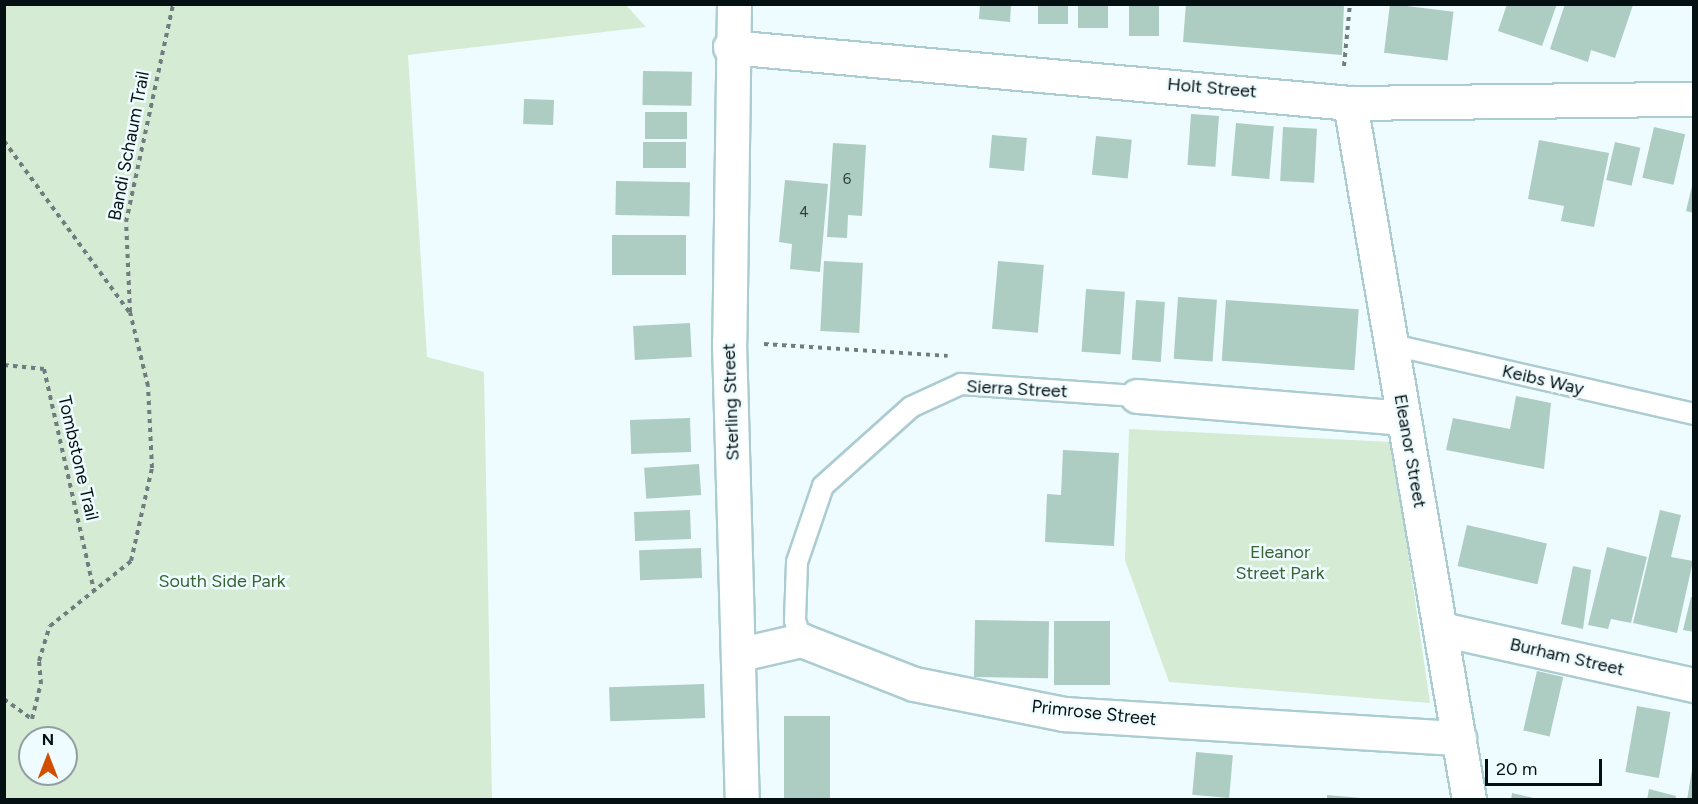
<!DOCTYPE html>
<html>
<head>
<meta charset="utf-8">
<style>
	body { margin:0 }
	#map { position:relative; width:1698px; height:804px; overflow:hidden; background:#effcff; font-family:Figtree,sans-serif }
	div>[style] { position:absolute }
	.green>* { inset:0; background:#d5ebd3 }
	.building>* { inset:0; background:#adccc2; transform-origin:0 0 }
	.path>* { height:4px; margin-top:-2px; transform-origin:0; background:repeating-linear-gradient(90deg,#707c7f 0 4.5px,transparent 0 9px) }
	.roads { filter:drop-shadow(2px 0 #abccd1) drop-shadow(-2px 0 #abccd1) drop-shadow(0 2px #abccd1) drop-shadow(0 -2px #abccd1) }
	.lane>* { height:20px; margin:-10px; padding:0 10px; transform-origin:10px; border-radius:10px; background:#fff }
	.street>* { height:33px; margin:-16.5px; padding:0 16.5px; transform-origin:16.5px; border-radius:16.5px; background:#fff }
	span { translate:-50% -50%; white-space:nowrap; text-align:center; line-height:1.15; -webkit-text-stroke:5px #effcff; paint-order:stroke }
	.number-label { font-size:15px; color:#2f3f3e }
	.number-label span { -webkit-text-stroke-width:0 }
	.street-label { font-size:18px; color:#051012 }
	.park-label { font-size:18px; color:#386333 }
	.frame { position:absolute; inset:0; border:6px solid #051012; pointer-events:none }
	.north { position:absolute; left:18px; top:726px; width:60px; height:60px; box-sizing:border-box; background:#effcff; border:2px solid #919ea0; border-radius:50%; rotate:0deg; font-size:16px; font-weight:700; line-height:24px; text-align:center; color:#051012 }
	.north::after { content:''; display:block; margin:auto; width:21px; height:27px; background:#d34f00; clip-path:polygon(50% 0,100% 100%,50% 72%,0 100%) }
	.scale { position:absolute; left:1485px; top:759px; width:117px; height:27px; box-sizing:border-box; border:3px solid #051012; border-top:0; padding-left:8px; font-size:18px; line-height:21px; white-space:nowrap; color:#051012; -webkit-text-stroke:4px #effcff; paint-order:stroke }
</style>
</head>
<body>
<div id="map">
	<div class="green">
		<i style="clip-path:polygon(evenodd,5px 4px,625px 4px,646px 27px,408px 55px,427px 357px,484px 372px,492px 799px,5px 799px,5px 4px,30px 738px,66px 738px,66px 774px,30px 774px,30px 738px)"></i>
		<i style="clip-path:polygon(1129px 429px,1392px 442px,1430px 703px,1169px 682px,1125px 560px)"></i>
	</div>
	<div class="building">
		<i style="clip-path:polygon(980px 4px,1011px 4px,1010px 22px,979px 19px)"></i>
		<i style="left:1038px;top:4px;width:30px;height:20px"></i>
		<i style="left:1078px;top:4px;width:30px;height:24px"></i>
		<i style="left:1129px;top:4px;width:30px;height:32px"></i>
		<i style="clip-path:polygon(1186px 4px,1344px 4px,1342px 55px,1183px 42px)"></i>
		<i style="left:1390px;top:4px;width:64px;height:49px;rotate:7deg"></i>
		<i style="clip-path:polygon(1507px 4px,1557px 4px,1542px 46px,1498px 31px)"></i>
		<i style="clip-path:polygon(1565px 4px,1633px 5px,1615px 58px,1591px 50px,1588px 62px,1550px 49px)"></i>
		<i style="left:643px;top:71px;width:49px;height:34px;rotate:1deg"></i>
		<i style="left:524px;top:99px;width:30px;height:25px;rotate:2deg"></i>
		<i style="left:645px;top:112px;width:42px;height:27px"></i>
		<i style="left:1191px;top:114px;width:28px;height:51px;rotate:4deg"></i>
		<i style="left:1236px;top:123px;width:38px;height:53px;rotate:5deg"></i>
		<i style="left:1283px;top:127px;width:34px;height:54px;rotate:3deg"></i>
		<i style="left:1654px;top:127px;width:32px;height:52px;rotate:13deg"></i>
		<i style="left:992px;top:135px;width:35px;height:33px;rotate:5deg"></i>
		<i style="left:1096px;top:136px;width:36px;height:39px;rotate:6deg"></i>
		<i style="clip-path:polygon(1539px 140px,1609px 153px,1594px 227px,1561px 221px,1564px 206px,1528px 199px)"></i>
		<i style="left:643px;top:142px;width:43px;height:26px"></i>
		<i style="left:1615px;top:142px;width:26px;height:39px;rotate:13deg"></i>
		<i style="clip-path:polygon(833px 143px,866px 145px,862px 216px,848px 215px,847px 238px,827px 237px)"></i>
		<i style="clip-path:polygon(785px 180px,828px 184px,820px 272px,790px 269px,792px 244px,779px 242px)"></i>
		<i style="left:616px;top:181px;width:74px;height:34px;rotate:1deg"></i>
		<i style="clip-path:polygon(1693px 182px,1694px 182px,1694px 213px,1686px 211px)"></i>
		<i style="left:686px;top:235px;width:40px;height:74px;rotate:90deg"></i>
		<i style="left:824px;top:261px;width:39px;height:70px;rotate:3deg"></i>
		<i style="left:998px;top:261px;width:46px;height:68px;rotate:5deg"></i>
		<i style="left:1086px;top:289px;width:39px;height:63px;rotate:4deg"></i>
		<i style="left:1178px;top:297px;width:39px;height:62px;rotate:4deg"></i>
		<i style="left:1136px;top:300px;width:29px;height:60px;rotate:4deg"></i>
		<i style="left:1226px;top:300px;width:133px;height:61px;rotate:4deg"></i>
		<i style="left:690px;top:323px;width:34px;height:57px;rotate:87deg"></i>
		<i style="clip-path:polygon(1516px 396px,1551px 403px,1544px 469px,1446px 450px,1453px 418px,1510px 429px)"></i>
		<i style="left:690px;top:418px;width:34px;height:60px;rotate:88deg"></i>
		<i style="clip-path:polygon(1063px 450px,1119px 453px,1114px 546px,1045px 542px,1047px 494px,1061px 495px)"></i>
		<i style="left:699px;top:464px;width:31px;height:55px;rotate:86deg"></i>
		<i style="left:690px;top:510px;width:29px;height:56px;rotate:88deg"></i>
		<i style="clip-path:polygon(1660px 510px,1681px 515px,1671px 557px,1693px 561px,1677px 633px,1633px 623px)"></i>
		<i style="left:1467px;top:525px;width:82px;height:42px;rotate:13deg"></i>
		<i style="clip-path:polygon(1607px 547px,1647px 557px,1631px 623px,1611px 619px,1608px 629px,1588px 625px)"></i>
		<i style="left:701px;top:548px;width:30px;height:62px;rotate:88deg"></i>
		<i style="clip-path:polygon(1573px 566px,1591px 570px,1583px 629px,1561px 624px)"></i>
		<i style="clip-path:polygon(1691px 597px,1694px 598px,1694px 632px,1683px 630px)"></i>
		<i style="left:975px;top:620px;width:74px;height:57px;rotate:1deg"></i>
		<i style="left:1054px;top:621px;width:56px;height:64px"></i>
		<i style="left:1537px;top:671px;width:27px;height:61px;rotate:13deg"></i>
		<i style="left:704px;top:684px;width:34px;height:95px;rotate:88deg"></i>
		<i style="left:1637px;top:706px;width:34px;height:67px;rotate:10deg"></i>
		<i style="left:784px;top:716px;width:46px;height:82px"></i>
		<i style="left:1196px;top:752px;width:37px;height:43px;rotate:5deg"></i>
		<i style="clip-path:polygon(1692px 770px,1694px 800px,1687px 800px)"></i>
		<i style="clip-path:polygon(1649px 789px,1676px 796px,1675px 800px,1647px 800px)"></i>
		<i style="clip-path:polygon(1512px 793px,1538px 799px,1538px 800px,1511px 800px)"></i>
		<i style="clip-path:polygon(1327px 795px,1361px 798px,1361px 800px,1327px 800px)"></i>
	</div>
	<div class="path">
		<i style="left:1344px;top:66px;width:62px;rotate:-84.5deg"></i>
		<i style="left:4px;top:141px;width:212px;rotate:53.8deg"></i>
		<i style="left:764px;top:344px;width:184px;rotate:3.7deg"></i>
		<i style="left:4px;top:365px;width:40px;rotate:5.7deg"></i>
		<i style="left:44px;top:369px;width:228px;rotate:77.3deg"></i>
		<i style="left:4px;top:699px;width:34px;rotate:36deg"></i>
		<i style="left:32px;top:719px;width:36px;rotate:-76deg"></i>
		<i style="left:41px;top:684px;width:23px;rotate:-95deg"></i>
		<i style="left:39px;top:661px;width:37px;rotate:-73deg"></i>
		<i style="left:50px;top:626px;width:104px;rotate:-38.7deg"></i>
		<i style="left:131px;top:561px;width:95px;rotate:-77.3deg"></i>
		<i style="left:152px;top:468px;width:82px;rotate:-92.8deg"></i>
		<i style="left:148px;top:386px;width:76px;rotate:-103.7deg"></i>
		<i style="left:130px;top:312px;width:90px;rotate:-92.5deg"></i>
		<i style="left:126px;top:222px;width:223px;rotate:-77.8deg"></i>
	</div>
	<div class="roads">
		<div class="lane">
			<i style="left:1393px;top:345px;width:309px;rotate:12.9deg"></i>
			<i style="left:801px;top:640px;width:21px;rotate:-107deg"></i>
			<i style="left:795px;top:620px;width:58px;rotate:-88deg"></i>
			<i style="left:797px;top:562px;width:80px;rotate:-71.1deg"></i>
			<i style="left:823px;top:486px;width:118px;rotate:-41.9deg"></i>
			<i style="left:911px;top:407px;width:55px;rotate:-24.7deg"></i>
			<i style="left:961px;top:384px;width:176px;rotate:3.9deg"></i>
		</div>
		<div class="street">
			<i style="left:734px;top:4px;width:338px;rotate:90.8deg"></i>
			<i style="left:729px;top:342px;width:458px;rotate:88.4deg"></i>
			<i style="left:730px;top:47px;width:623px;rotate:5.16deg"></i>
			<i style="left:1350px;top:103px;width:344px;rotate:-0.7deg"></i>
			<i style="left:1350px;top:103px;width:707px;rotate:80.31deg"></i>
			<i style="left:1137px;top:396px;width:267px;rotate:4.7deg"></i>
			<i style="left:1441px;top:629px;width:259px;rotate:12.5deg"></i>
			<i style="left:741px;top:654px;width:62px;rotate:-13.1deg"></i>
			<i style="left:801px;top:640px;width:121px;rotate:21.3deg"></i>
			<i style="left:914px;top:684px;width:153px;rotate:11.3deg"></i>
			<i style="left:1064px;top:714px;width:396px;rotate:3.5deg"></i>
		</div>
	</div>
	<div class="number-label">
		<span style="left:847px;top:180px">6</span>
		<span style="left:804px;top:213px">4</span>
	</div>
	<div class="street-label">
		<span style="left:1212px;top:88px;rotate:5deg">Holt Street</span>
		<span style="left:129px;top:146px;rotate:-79deg">Bandi Schaum Trail</span>
		<span style="left:1543px;top:380px;rotate:13deg">Keibs Way</span>
		<span style="left:1017px;top:389px;rotate:3deg">Sierra Street</span>
		<span style="left:731px;top:402px;rotate:-92deg">Sterling Street</span>
		<span style="left:1410px;top:451px;rotate:80deg">Eleanor Street</span>
		<span style="left:78px;top:458px;rotate:77deg">Tombstone Trail</span>
		<span style="left:1567px;top:657px;rotate:13deg">Burham Street</span>
		<span style="left:1094px;top:713px;rotate:6deg">Primrose Street</span>
	</div>
	<div class="park-label">
		<span style="left:1280px;top:563px">Eleanor<br>Street Park</span>
		<span style="left:222px;top:581px">South Side Park</span>
	</div>
	<div class="frame"></div>
	<div class="north">N</div>
	<div class="scale">20 m</div>
</div>
</body>
</html>
